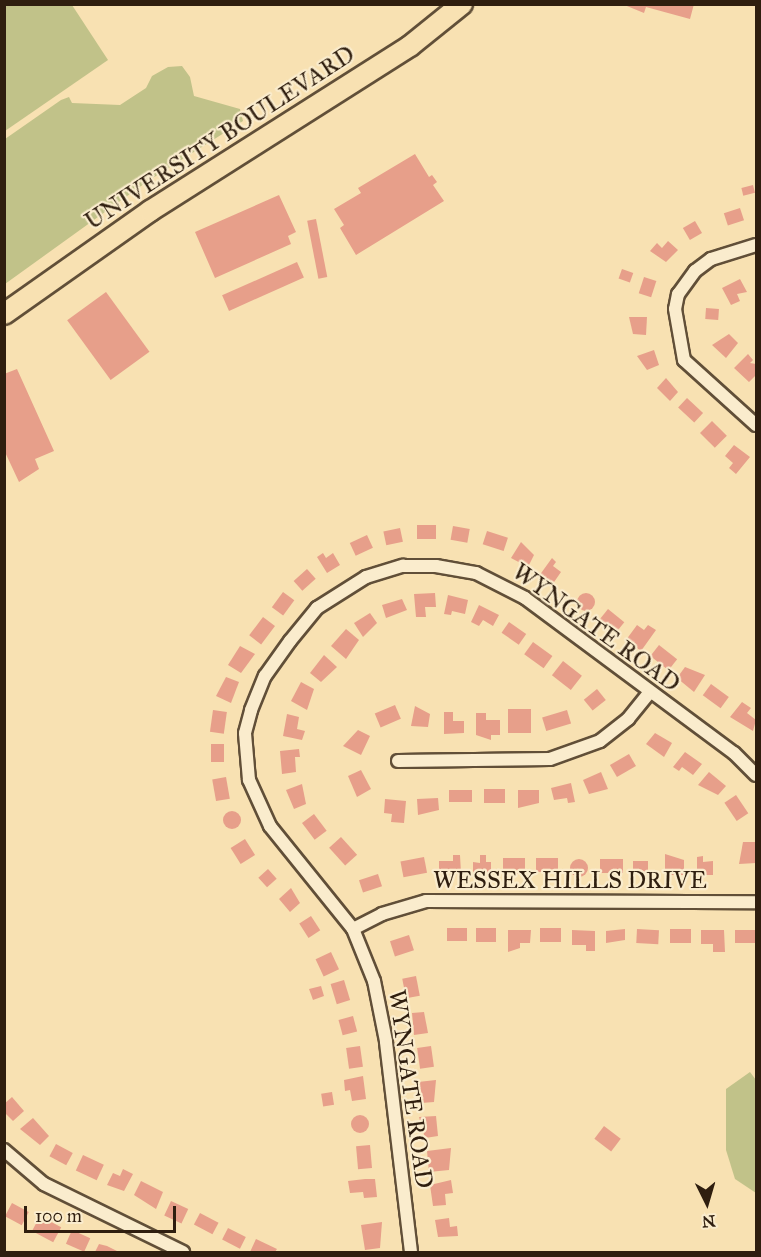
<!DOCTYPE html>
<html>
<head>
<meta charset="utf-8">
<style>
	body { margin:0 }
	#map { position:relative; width:761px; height:1257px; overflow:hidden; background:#f8e1b2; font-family:"IM FELL Great Primer",serif }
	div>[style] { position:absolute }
	.green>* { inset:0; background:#c1c289 }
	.building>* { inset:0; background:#e79f8a; transform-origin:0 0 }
	.round { border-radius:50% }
	.roads { filter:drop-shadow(2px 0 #614f38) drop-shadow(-2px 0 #614f38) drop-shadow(0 2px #614f38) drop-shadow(0 -2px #614f38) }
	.minor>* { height:12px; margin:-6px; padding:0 6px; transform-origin:6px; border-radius:6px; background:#faeccd }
	.primary>* { height:20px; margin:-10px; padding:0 10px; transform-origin:10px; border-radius:10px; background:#f8e1b2 }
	span { translate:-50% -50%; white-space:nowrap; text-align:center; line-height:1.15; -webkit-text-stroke:4.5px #faeccd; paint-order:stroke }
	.street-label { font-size:24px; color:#2f1e0f }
	.frame { position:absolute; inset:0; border:6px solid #2f1e0f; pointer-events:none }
	.north { position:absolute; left:677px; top:1173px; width:60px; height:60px; -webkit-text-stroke:4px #faeccd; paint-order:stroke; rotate:175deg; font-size:16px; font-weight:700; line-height:24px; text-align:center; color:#2f1e0f }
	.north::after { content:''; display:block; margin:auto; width:21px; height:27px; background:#2f1e0f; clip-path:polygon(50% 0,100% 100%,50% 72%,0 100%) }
	.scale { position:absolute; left:24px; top:1206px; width:152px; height:27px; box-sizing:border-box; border:3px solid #2f1e0f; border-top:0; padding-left:8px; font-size:18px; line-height:21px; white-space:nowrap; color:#2f1e0f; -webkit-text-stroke:4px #faeccd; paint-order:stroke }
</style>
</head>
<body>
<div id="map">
	<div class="green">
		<i style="clip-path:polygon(4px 5px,72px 5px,108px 60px,5px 131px)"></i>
		<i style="clip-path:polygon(182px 66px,190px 77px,194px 96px,240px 109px,243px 121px,148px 181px,5px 284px,5px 139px,61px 100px,69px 97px,72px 103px,120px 105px,146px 88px,152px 76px,168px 67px)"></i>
		<i style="clip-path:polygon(750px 1072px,756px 1080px,756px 1193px,735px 1179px,726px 1150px,726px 1089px)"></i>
	</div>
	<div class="building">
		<i style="clip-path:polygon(622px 4px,694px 4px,690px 19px,646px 7px,644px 13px)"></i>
		<i style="clip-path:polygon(415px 154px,429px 177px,432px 175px,437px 182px,433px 185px,444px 201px,356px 255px,340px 228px,344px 225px,334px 209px,361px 193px,358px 188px)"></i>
		<i style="left:753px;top:185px;width:8px;height:12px;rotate:76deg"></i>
		<i style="clip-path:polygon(279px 195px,296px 232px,288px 236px,291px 244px,215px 278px,195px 232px)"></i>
		<i style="left:740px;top:208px;width:13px;height:17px;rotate:72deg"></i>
		<i style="left:316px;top:219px;width:59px;height:9px;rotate:79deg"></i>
		<i style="left:695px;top:221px;width:14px;height:14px;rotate:60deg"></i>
		<i style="clip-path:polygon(668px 241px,678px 250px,666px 262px,650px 251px,657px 243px,662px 248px)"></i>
		<i style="left:297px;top:262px;width:17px;height:82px;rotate:66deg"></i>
		<i style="left:622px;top:269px;width:12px;height:10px;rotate:20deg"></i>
		<i style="left:644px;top:277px;width:13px;height:17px;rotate:18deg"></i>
		<i style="clip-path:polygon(740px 279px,747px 292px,737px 294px,740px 301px,731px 305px,722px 288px)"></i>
		<i style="left:106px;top:292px;width:74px;height:48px;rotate:54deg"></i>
		<i style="left:706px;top:308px;width:13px;height:11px;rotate:4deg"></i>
		<i style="clip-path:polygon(629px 317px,647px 317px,646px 335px,633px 334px)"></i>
		<i style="clip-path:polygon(729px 334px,738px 343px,726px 358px,712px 345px)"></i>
		<i style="clip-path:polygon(654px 350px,659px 365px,647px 370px,637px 356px)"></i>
		<i style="clip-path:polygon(748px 354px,753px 360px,750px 363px,756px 364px,756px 375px,749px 382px,734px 368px)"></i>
		<i style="clip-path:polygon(17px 369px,54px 451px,35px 459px,39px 469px,19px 482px,4px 450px,4px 374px)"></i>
		<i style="clip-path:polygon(666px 378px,678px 392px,670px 401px,657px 388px)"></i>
		<i style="left:687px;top:398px;width:22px;height:13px;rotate:43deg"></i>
		<i style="left:712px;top:421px;width:21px;height:17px;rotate:45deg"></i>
		<i style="clip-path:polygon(734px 445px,750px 457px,736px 474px,729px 468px,733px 463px,725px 456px)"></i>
		<i style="left:417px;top:525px;width:19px;height:14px"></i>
		<i style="left:453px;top:526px;width:17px;height:14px;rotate:10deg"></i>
		<i style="left:400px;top:528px;width:14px;height:17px;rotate:78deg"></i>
		<i style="left:487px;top:531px;width:22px;height:14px;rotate:18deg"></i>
		<i style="left:367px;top:535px;width:14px;height:19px;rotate:65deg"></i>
		<i style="clip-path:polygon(521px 542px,534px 555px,528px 567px,511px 558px)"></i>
		<i style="clip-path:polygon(323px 553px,326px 558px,333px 553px,340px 565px,327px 573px,317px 557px)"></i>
		<i style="clip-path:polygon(552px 558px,556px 562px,553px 566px,561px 572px,552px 585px,539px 576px)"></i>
		<i style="left:307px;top:569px;width:13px;height:18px;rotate:48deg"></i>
		<i style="left:283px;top:592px;width:14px;height:19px;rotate:36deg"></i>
		<i style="clip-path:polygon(435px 593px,436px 607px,425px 607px,426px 617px,416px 617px,414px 594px)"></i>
		<i class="round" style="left:577px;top:593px;width:18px;height:18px"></i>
		<i style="clip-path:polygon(448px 595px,468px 600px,465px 614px,452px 611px,451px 615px,444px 614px)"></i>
		<i style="clip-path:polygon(402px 599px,407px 610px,386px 618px,382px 605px)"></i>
		<i style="clip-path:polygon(479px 605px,499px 615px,493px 626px,483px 620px,479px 626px,471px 622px)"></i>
		<i style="left:608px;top:609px;width:21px;height:14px;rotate:39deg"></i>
		<i style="clip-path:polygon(370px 613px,377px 623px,363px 637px,354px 623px)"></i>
		<i style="left:263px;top:617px;width:15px;height:23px;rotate:37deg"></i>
		<i style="left:509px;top:622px;width:21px;height:13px;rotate:35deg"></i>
		<i style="clip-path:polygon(637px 625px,644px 630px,648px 625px,656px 630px,641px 651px,626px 640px)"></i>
		<i style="clip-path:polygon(346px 629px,359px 640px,346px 659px,331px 646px)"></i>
		<i style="left:533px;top:642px;width:24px;height:15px;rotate:36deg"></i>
		<i style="left:659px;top:645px;width:23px;height:14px;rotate:38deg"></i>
		<i style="clip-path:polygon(240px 646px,255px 654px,241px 673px,228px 665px)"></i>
		<i style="clip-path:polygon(324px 655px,337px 667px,321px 682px,310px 673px)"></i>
		<i style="left:563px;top:661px;width:24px;height:18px;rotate:38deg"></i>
		<i style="clip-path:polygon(685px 667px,705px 675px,694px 692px,677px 678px)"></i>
		<i style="clip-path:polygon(226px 677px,239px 682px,231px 703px,216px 696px)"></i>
		<i style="clip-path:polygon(301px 682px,314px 689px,307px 710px,291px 701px)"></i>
		<i style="left:711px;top:684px;width:22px;height:14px;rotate:36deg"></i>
		<i style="left:597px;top:689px;width:14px;height:17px;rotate:51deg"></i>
		<i style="clip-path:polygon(742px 702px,751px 708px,747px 713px,756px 720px,753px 731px,730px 717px)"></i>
		<i style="left:395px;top:705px;width:15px;height:22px;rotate:67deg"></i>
		<i style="clip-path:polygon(415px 706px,430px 714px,428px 727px,411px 726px)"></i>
		<i style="left:531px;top:709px;width:24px;height:23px;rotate:90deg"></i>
		<i style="left:213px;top:710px;width:14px;height:22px;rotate:8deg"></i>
		<i style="left:567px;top:710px;width:14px;height:26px;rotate:73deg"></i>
		<i style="clip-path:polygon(444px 712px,453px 712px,453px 721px,464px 721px,464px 733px,444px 734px)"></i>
		<i style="clip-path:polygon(476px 713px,486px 713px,486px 720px,500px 720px,500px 735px,491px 735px,491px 740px,476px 735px)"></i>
		<i style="clip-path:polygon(287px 714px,299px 717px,297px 729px,305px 731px,302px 740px,283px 736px)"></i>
		<i style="clip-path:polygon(358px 730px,370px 736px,361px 755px,343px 746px)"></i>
		<i style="clip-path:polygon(655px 733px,672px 743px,664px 757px,646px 744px)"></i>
		<i style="left:211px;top:744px;width:13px;height:18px"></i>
		<i style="clip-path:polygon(299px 749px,300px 757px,295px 757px,296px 772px,282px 774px,280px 751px)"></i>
		<i style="clip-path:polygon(685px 752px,702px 764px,693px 775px,682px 767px,679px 771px,673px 767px)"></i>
		<i style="left:629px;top:754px;width:14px;height:22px;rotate:60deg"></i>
		<i style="clip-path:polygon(361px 770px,371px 789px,357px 797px,348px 776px)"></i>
		<i style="clip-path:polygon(601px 772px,608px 789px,589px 794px,583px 780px)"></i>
		<i style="clip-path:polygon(709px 772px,726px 786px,718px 795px,698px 785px)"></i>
		<i style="left:226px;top:777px;width:22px;height:14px;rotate:80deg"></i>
		<i style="clip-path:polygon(571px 783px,575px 802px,568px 803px,567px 798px,554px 800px,551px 788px)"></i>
		<i style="clip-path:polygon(302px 784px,306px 804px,294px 809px,286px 790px)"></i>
		<i style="left:484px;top:789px;width:21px;height:14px"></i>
		<i style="left:449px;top:790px;width:23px;height:12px"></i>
		<i style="clip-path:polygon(518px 790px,539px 790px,539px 803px,518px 808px)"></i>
		<i style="left:736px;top:795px;width:22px;height:14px;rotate:56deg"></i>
		<i style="clip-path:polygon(438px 798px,439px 810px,418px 815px,417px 799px)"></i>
		<i style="clip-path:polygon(385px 799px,406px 801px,404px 823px,391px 822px,392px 814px,384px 813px)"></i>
		<i class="round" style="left:223px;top:811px;width:18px;height:18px"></i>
		<i style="left:314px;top:814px;width:21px;height:15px;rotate:53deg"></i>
		<i style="left:341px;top:837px;width:24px;height:16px;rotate:48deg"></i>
		<i style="left:245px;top:839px;width:19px;height:17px;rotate:58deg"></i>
		<i style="clip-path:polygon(743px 842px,756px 842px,756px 863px,739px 864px)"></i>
		<i style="clip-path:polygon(665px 854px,684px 860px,684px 875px,665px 875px)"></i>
		<i style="clip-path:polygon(453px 855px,460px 855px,461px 873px,439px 873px,439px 861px,453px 861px)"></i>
		<i style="clip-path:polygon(480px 855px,486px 855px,486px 862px,491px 862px,491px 874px,473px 873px,473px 862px,480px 863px)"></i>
		<i style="clip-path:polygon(703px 856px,703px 862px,713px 861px,713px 875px,697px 875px,697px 857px)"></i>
		<i style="left:424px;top:857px;width:16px;height:24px;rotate:79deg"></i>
		<i style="left:503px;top:858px;width:22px;height:16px"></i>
		<i style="left:536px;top:858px;width:22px;height:14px"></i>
		<i style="left:600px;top:859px;width:23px;height:14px"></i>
		<i class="round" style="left:570px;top:859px;width:18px;height:18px"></i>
		<i style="left:633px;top:861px;width:15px;height:13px"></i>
		<i style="left:268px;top:869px;width:13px;height:13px;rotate:48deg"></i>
		<i style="left:378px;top:874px;width:13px;height:20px;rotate:72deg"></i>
		<i style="clip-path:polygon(291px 888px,300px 903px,290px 912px,279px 899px)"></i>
		<i style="left:311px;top:916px;width:17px;height:14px;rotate:57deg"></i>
		<i style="left:467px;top:928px;width:13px;height:20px;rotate:90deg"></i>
		<i style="left:476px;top:928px;width:20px;height:14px"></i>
		<i style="left:561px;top:928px;width:14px;height:21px;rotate:90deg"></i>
		<i style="clip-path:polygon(625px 929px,625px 940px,606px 943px,606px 931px)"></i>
		<i style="left:637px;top:929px;width:22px;height:14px;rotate:3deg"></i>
		<i style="left:670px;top:929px;width:21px;height:14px"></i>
		<i style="clip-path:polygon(508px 930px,531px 930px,530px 943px,520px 943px,520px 948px,508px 952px)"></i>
		<i style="clip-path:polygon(572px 930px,595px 931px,595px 951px,586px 951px,586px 945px,572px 945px)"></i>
		<i style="clip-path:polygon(701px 930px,724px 930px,725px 952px,713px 952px,713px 944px,701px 944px)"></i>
		<i style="left:735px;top:930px;width:21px;height:13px"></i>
		<i style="left:409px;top:935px;width:16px;height:20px;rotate:72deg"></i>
		<i style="left:331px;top:952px;width:19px;height:17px;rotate:65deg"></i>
		<i style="left:416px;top:976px;width:20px;height:14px;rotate:79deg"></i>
		<i style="left:344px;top:980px;width:21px;height:14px;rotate:73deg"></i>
		<i style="clip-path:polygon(321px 986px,324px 996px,313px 1000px,309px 989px)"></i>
		<i style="clip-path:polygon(424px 1012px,428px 1033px,414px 1035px,412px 1013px)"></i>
		<i style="left:353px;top:1016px;width:16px;height:15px;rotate:75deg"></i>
		<i style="left:360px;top:1046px;width:21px;height:14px;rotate:82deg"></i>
		<i style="left:431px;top:1046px;width:21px;height:14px;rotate:82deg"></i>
		<i style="clip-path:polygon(363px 1076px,366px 1099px,352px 1101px,350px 1090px,345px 1091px,344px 1080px)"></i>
		<i style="clip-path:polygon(436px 1080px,434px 1102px,421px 1103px,418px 1082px)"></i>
		<i style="left:332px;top:1092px;width:13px;height:11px;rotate:81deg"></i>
		<i style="clip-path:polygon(12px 1097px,24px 1111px,13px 1121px,4px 1112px,4px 1104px)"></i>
		<i class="round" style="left:351px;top:1115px;width:18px;height:18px"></i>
		<i style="clip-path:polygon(436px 1116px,438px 1136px,425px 1138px,419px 1117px)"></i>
		<i style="clip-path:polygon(33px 1118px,49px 1136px,40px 1145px,20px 1129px)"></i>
		<i style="left:604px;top:1126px;width:21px;height:16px;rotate:37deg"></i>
		<i style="left:56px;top:1144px;width:19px;height:14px;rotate:28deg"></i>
		<i style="left:370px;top:1145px;width:23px;height:14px;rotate:85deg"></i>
		<i style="clip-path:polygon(451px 1148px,449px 1170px,429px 1172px,427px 1151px)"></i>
		<i style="left:83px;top:1155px;width:23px;height:17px;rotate:25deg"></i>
		<i style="clip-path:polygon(123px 1169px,133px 1174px,124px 1191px,107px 1185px,113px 1173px,120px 1176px)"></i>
		<i style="clip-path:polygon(365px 1179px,375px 1179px,377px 1197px,364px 1198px,363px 1192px,350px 1193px,348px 1181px)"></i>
		<i style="clip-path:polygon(451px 1180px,453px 1193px,445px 1194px,446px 1205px,433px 1206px,430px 1185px)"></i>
		<i style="clip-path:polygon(141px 1181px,163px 1192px,156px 1209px,134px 1195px)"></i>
		<i style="left:171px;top:1201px;width:19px;height:16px;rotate:25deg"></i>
		<i style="left:12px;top:1203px;width:19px;height:15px;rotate:28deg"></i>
		<i style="left:200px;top:1213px;width:21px;height:13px;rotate:28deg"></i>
		<i style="left:40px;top:1216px;width:24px;height:17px;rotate:28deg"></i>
		<i style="clip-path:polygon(449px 1218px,450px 1227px,457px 1226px,458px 1236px,438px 1237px,435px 1220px)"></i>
		<i style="clip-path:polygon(382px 1222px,380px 1248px,365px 1250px,361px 1225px)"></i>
		<i style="left:228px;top:1228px;width:20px;height:13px;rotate:27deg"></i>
		<i style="left:72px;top:1230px;width:20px;height:15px;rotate:24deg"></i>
		<i style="clip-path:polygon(256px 1239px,277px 1249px,275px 1252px,250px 1252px)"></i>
		<i style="clip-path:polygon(99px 1244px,107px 1246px,117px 1251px,95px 1252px)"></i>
	</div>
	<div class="roads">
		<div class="minor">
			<i style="left:756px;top:245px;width:47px;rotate:162.7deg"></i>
			<i style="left:711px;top:259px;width:20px;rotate:143deg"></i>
			<i style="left:695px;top:271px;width:29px;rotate:126deg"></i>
			<i style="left:678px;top:294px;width:15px;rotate:101deg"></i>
			<i style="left:675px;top:309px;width:52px;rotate:80deg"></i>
			<i style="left:684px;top:360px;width:97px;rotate:42.1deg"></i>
			<i style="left:398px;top:761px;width:152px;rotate:-0.8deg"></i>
			<i style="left:550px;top:759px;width:53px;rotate:-19.8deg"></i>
			<i style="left:600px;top:741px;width:36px;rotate:-38deg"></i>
			<i style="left:628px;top:719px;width:33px;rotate:-51deg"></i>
			<i style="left:353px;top:929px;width:33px;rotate:-27deg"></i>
			<i style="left:382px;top:914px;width:46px;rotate:-16.5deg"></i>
			<i style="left:426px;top:901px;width:330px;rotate:0.2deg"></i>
			<i style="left:4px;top:1150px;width:52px;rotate:40.4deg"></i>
			<i style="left:44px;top:1184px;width:155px;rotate:26.1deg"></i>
			<i style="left:411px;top:1252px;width:212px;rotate:-96.8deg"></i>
			<i style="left:386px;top:1041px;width:61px;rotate:-101.3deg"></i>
			<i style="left:374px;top:981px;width:56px;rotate:-112deg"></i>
			<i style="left:353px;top:929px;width:132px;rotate:-128.9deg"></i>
			<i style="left:270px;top:826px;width:51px;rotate:-114.5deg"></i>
			<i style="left:249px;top:780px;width:47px;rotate:-94.9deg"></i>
			<i style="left:245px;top:733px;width:24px;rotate:-75deg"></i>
			<i style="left:251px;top:710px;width:37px;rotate:-68deg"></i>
			<i style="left:265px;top:676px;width:43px;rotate:-54.5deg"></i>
			<i style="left:290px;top:641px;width:43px;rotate:-50.7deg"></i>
			<i style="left:317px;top:608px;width:58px;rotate:-32.3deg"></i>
			<i style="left:366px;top:577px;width:39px;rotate:-17deg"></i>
			<i style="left:403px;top:566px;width:33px"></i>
			<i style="left:436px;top:566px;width:41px;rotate:9.9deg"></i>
			<i style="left:476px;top:573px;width:55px;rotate:27deg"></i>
			<i style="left:525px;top:598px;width:260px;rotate:36.6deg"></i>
			<i style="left:734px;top:753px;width:31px;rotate:45deg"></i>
		</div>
		<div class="primary">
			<i style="left:4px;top:314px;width:179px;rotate:-35.2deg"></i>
			<i style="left:150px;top:211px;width:308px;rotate:-32.4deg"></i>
			<i style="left:410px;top:46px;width:67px;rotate:-38.9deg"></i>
		</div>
	</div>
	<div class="street-label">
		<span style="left:220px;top:138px;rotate:-33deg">UNIVERSITY BOULEVARD</span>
		<span style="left:596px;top:628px;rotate:36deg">WYNGATE ROAD</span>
		<span style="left:570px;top:881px">WESSEX HILLS DRIVE</span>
		<span style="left:410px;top:1089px;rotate:82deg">WYNGATE ROAD</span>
	</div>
	<div class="frame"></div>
	<div class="north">N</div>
	<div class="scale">100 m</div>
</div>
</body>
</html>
